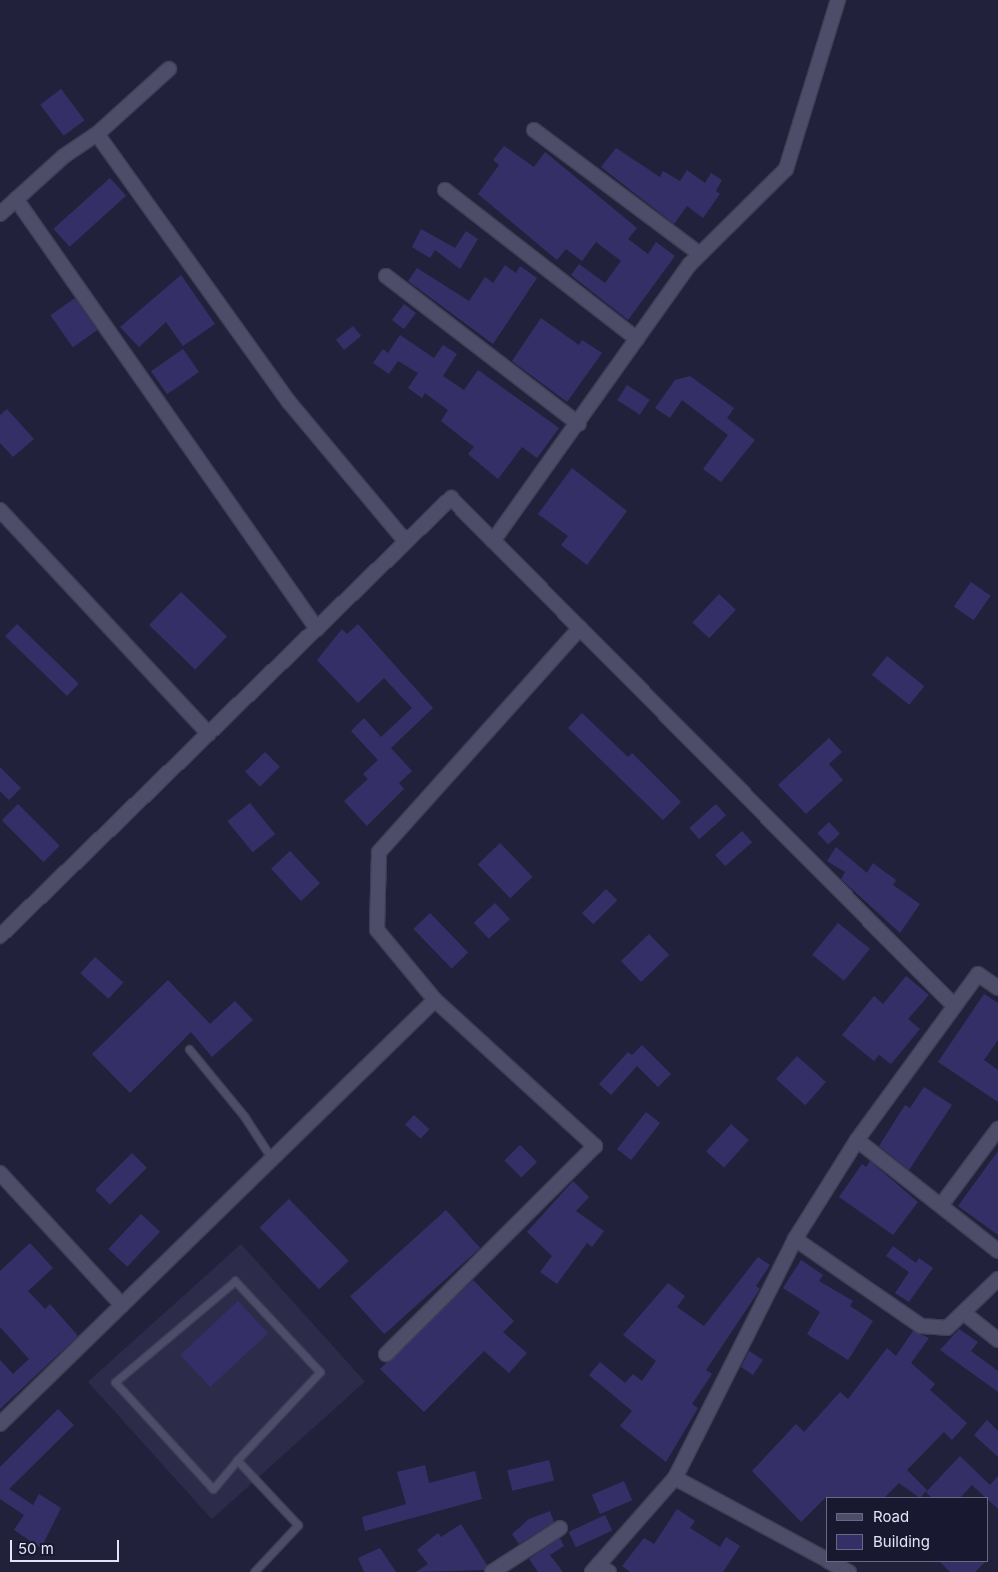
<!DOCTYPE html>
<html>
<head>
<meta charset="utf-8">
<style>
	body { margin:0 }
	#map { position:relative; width:998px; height:1572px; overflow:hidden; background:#22213b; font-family:Inter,sans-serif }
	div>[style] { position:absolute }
	.built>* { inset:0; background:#2c2b4a; transform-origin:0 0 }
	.building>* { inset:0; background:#343067; transform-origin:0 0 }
	.roads { filter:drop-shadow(1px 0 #403e54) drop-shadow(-1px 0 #403e54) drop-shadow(0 1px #403e54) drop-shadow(0 -1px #403e54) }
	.service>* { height:7px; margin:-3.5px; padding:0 3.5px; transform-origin:3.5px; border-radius:3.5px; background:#4d4d6a }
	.minor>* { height:14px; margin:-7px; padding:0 7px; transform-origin:7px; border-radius:7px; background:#4d4d6a }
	span { translate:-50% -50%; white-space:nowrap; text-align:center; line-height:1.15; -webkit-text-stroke:4px #181830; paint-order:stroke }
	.legend { position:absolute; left:826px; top:1497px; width:162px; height:65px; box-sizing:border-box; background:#181830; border:1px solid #696a7f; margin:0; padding:6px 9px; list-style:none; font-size:15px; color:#e3e4f6 }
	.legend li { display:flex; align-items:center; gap:10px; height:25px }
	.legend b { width:25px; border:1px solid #696a7f }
	.scale { position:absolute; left:10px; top:1540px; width:109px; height:22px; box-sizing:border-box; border:2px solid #e3e4f6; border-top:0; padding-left:6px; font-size:15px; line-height:18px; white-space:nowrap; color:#e3e4f6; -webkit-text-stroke:4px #181830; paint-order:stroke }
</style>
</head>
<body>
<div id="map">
	<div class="built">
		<i style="left:241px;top:1244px;width:185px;height:206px;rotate:48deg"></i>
	</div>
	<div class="building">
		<i style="left:61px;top:89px;width:39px;height:26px;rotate:53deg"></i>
		<i style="clip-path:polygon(504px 146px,534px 167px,545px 152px,637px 228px,628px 239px,648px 254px,656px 242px,675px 256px,628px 320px,571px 275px,579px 264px,605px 283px,621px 261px,596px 242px,582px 261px,566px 249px,557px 260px,478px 194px,499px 165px,493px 160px)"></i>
		<i style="clip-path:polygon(616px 148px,660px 177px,663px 171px,680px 181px,687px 170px,705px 183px,711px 173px,722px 180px,716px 191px,720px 194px,703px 218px,687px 206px,674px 224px,601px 167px)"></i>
		<i style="left:110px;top:178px;width:24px;height:76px;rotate:48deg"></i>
		<i style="clip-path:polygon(421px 229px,455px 248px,466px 231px,478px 239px,460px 269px,435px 250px,430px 258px,412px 247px)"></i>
		<i style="clip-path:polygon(505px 265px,516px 273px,520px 266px,537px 278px,493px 344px,408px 281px,417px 268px,469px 301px,485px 277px,493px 283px)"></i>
		<i style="clip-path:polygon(181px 275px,215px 324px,183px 346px,166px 322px,139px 347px,120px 327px)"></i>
		<i style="left:75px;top:298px;width:39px;height:30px;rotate:55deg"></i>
		<i style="left:404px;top:304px;width:15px;height:20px;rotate:37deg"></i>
		<i style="clip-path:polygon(541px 318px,579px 345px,582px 340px,602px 353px,567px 402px,512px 361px)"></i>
		<i style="left:353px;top:326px;width:13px;height:22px;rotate:51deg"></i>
		<i style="clip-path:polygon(400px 335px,434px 358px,443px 345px,457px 354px,443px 376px,464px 390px,478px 370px,559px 428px,537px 458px,522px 447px,498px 479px,468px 454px,474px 447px,441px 421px,448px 410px,425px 393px,422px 398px,408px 388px,418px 373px,398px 361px,389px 374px,373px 363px,383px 349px,388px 353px)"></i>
		<i style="left:183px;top:349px;width:28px;height:39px;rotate:55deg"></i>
		<i style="clip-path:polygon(690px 376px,734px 408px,727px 418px,755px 440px,721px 482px,703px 469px,728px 435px,682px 400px,670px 418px,655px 408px,675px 380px)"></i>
		<i style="left:627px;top:385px;width:27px;height:18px;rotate:33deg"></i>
		<i style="clip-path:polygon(7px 409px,34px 439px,13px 457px,0 443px,0 415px)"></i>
		<i style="clip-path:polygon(572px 468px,627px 511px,587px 565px,561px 545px,568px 536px,538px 514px)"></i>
		<i style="left:971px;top:582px;width:24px;height:30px;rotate:35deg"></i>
		<i style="left:181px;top:592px;width:64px;height:46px;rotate:44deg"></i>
		<i style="left:719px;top:594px;width:23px;height:39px;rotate:43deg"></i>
		<i style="left:17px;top:624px;width:86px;height:17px;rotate:44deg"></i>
		<i style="clip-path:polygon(358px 624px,433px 708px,391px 748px,412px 771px,399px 783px,404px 789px,367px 826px,344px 801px,368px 779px,363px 774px,378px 760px,351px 731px,364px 718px,381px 737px,412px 708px,384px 678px,358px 703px,317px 660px,342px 629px,347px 634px)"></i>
		<i style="left:887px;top:656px;width:48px;height:24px;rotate:39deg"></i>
		<i style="clip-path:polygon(582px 713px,628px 757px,632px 753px,681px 802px,663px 820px,568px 728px)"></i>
		<i style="clip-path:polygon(829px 738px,842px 752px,829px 764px,843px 780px,806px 814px,778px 785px)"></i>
		<i style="left:265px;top:752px;width:21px;height:28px;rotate:45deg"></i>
		<i style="clip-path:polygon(0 767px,21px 788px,9px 800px,0 791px)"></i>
		<i style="left:250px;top:803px;width:40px;height:29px;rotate:51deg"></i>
		<i style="left:18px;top:804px;width:59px;height:23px;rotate:45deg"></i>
		<i style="left:716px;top:804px;width:15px;height:36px;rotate:48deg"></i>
		<i style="left:829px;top:822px;width:16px;height:16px;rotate:47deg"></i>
		<i style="left:742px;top:831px;width:15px;height:36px;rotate:48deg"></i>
		<i style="left:500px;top:843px;width:47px;height:31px;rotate:46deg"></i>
		<i style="clip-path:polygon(836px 847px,867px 873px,873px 863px,885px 872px,896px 880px,893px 885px,920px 904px,900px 933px,841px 879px,845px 872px,827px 861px)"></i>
		<i style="left:290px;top:851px;width:44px;height:26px;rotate:47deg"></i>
		<i style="left:606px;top:889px;width:16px;height:34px;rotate:45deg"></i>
		<i style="left:495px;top:903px;width:22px;height:29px;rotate:47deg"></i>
		<i style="left:430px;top:913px;width:55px;height:23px;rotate:46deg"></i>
		<i style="left:838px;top:923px;width:41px;height:41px;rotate:39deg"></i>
		<i style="left:649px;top:934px;width:29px;height:39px;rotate:46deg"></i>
		<i style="left:95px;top:957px;width:38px;height:22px;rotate:42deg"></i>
		<i style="clip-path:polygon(906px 976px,929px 995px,908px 1019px,920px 1029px,891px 1064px,879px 1055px,874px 1061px,842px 1035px,874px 996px,883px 1004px)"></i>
		<i style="clip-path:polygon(168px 980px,210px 1024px,235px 1001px,253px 1020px,212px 1057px,191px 1032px,130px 1093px,92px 1054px)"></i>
		<i style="clip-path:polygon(984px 994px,998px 1003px,998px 1040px,984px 1060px,998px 1070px,998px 1102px,938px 1062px)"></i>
		<i style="clip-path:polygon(642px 1045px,671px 1074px,658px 1087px,637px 1066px,611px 1095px,599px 1084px,628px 1052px,632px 1055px)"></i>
		<i style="left:797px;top:1056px;width:39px;height:31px;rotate:42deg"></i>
		<i style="clip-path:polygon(924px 1087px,952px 1105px,909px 1170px,879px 1146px,905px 1105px,910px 1108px)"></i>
		<i style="left:646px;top:1112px;width:18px;height:47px;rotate:38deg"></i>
		<i style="left:414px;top:1115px;width:21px;height:13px;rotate:43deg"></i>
		<i style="left:731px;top:1124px;width:24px;height:37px;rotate:42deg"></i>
		<i style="left:520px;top:1145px;width:24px;height:22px;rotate:45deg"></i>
		<i style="clip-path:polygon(998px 1151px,998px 1235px,958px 1206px)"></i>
		<i style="left:132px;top:1153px;width:21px;height:52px;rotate:45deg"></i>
		<i style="clip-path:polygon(870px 1161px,918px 1202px,893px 1235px,839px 1197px,862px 1164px,866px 1167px)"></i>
		<i style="clip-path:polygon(573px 1181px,589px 1197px,576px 1211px,604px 1231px,592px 1247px,587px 1243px,557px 1284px,540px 1272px,552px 1256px,527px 1232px)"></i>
		<i style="left:289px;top:1199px;width:86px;height:41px;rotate:46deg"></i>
		<i style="left:446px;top:1210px;width:51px;height:129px;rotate:48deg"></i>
		<i style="left:141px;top:1214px;width:26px;height:48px;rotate:43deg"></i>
		<i style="clip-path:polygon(30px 1243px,53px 1268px,28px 1291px,45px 1309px,50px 1304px,78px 1336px,0 1409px,0 1360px,13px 1374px,29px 1359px,0 1327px,0 1271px)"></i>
		<i style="clip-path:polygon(893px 1246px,916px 1263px,919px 1258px,933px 1268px,909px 1302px,895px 1293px,909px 1272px,886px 1256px)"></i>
		<i style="clip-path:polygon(758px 1257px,770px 1265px,756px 1286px,760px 1289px,706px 1370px,712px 1374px,692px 1404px,698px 1408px,666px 1462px,620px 1426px,632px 1411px,589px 1375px,600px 1362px,625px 1383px,633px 1374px,642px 1381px,656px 1361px,623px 1335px,668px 1283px,685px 1296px,677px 1307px,704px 1326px)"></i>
		<i style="clip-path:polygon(801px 1260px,823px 1275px,819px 1281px,853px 1301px,850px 1306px,873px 1321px,848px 1360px,807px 1334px,820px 1312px,783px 1288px)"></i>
		<i style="clip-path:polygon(473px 1280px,514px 1321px,503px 1332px,527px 1353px,509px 1373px,484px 1351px,424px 1412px,380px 1369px)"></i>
		<i style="left:238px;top:1301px;width:44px;height:79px;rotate:47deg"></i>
		<i style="clip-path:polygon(959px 1329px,978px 1342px,971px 1351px,998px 1371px,998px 1392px,940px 1350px)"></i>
		<i style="clip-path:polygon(913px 1331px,929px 1338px,911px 1363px,935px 1384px,930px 1390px,967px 1423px,952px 1440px,944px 1432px,907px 1470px,927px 1490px,920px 1498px,899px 1483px,884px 1498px,825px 1498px,801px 1522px,752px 1471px,796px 1424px,804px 1432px,840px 1392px,848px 1399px,887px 1348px,896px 1356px)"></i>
		<i style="clip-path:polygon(749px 1351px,763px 1360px,753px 1375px,741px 1367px)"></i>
		<i style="clip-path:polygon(58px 1409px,74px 1425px,9px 1489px,33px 1505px,39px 1494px,61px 1508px,41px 1548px,14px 1530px,24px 1515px,0 1499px,0 1467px)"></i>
		<i style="clip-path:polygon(987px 1420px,998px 1431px,998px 1457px,974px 1435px)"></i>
		<i style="clip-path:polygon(960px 1456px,990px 1485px,998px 1476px,998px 1509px,972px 1485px,960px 1498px,932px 1498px,926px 1492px)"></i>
		<i style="left:549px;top:1460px;width:21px;height:43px;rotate:76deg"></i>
		<i style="clip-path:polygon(425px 1465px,429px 1483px,475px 1471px,482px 1499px,365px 1531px,362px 1517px,406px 1504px,397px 1472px)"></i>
		<i style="left:624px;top:1481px;width:21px;height:35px;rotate:67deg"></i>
		<i style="clip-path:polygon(677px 1509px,695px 1521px,690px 1528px,720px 1547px,726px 1537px,740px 1546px,723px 1572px,630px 1572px,622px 1566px,644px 1538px,654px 1544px)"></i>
		<i style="clip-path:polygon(550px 1511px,554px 1522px,519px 1544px,512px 1534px,529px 1519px)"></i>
		<i style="left:605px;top:1515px;width:17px;height:40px;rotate:65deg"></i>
		<i style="clip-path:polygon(461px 1524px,487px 1565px,484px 1570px,416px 1572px,428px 1564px,417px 1550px,438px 1533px,441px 1537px)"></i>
		<i style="clip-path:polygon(560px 1538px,564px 1546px,550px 1555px,563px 1572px,538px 1572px,529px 1559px)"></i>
		<i style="clip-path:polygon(380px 1548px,396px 1572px,364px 1572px,358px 1558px)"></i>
		<i style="clip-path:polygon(939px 1561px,986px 1561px,975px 1572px,950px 1572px)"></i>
	</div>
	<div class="roads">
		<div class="service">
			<i style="left:189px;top:1049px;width:87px;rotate:50.6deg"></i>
			<i style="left:244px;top:1116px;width:51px;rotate:56.9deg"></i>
			<i style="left:237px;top:1460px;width:121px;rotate:-46.7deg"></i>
			<i style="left:320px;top:1372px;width:125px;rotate:-133deg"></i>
			<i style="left:235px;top:1281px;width:157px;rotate:139.9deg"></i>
			<i style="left:115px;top:1382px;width:145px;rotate:47.5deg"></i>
			<i style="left:213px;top:1489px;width:38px;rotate:-50deg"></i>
			<i style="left:237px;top:1460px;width:89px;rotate:46.8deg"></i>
			<i style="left:298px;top:1525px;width:64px;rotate:133.1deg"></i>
		</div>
		<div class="minor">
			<i style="left:534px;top:130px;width:207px;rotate:36.8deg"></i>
			<i style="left:97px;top:134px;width:97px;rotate:-42.1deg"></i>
			<i style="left:445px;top:190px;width:243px;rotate:37.8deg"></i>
			<i style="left:16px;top:199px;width:525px;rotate:55.01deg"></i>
			<i style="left:0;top:214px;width:86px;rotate:-42.2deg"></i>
			<i style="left:64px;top:156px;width:40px;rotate:-34deg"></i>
			<i style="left:97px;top:134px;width:330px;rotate:54.4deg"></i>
			<i style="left:289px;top:402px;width:182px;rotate:50.1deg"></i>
			<i style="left:386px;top:276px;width:243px;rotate:37.5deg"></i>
			<i style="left:0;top:510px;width:306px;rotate:47deg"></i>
			<i style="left:493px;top:541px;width:340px;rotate:-54.6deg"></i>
			<i style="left:690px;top:264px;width:135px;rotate:-44.7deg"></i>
			<i style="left:786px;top:169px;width:177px;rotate:-72.9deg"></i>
			<i style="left:0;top:936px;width:629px;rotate:-44.16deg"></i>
			<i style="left:451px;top:498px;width:712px;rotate:45.28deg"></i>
			<i style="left:435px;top:1000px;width:91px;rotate:-129.6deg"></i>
			<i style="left:377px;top:930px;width:78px;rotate:-88.5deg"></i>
			<i style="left:379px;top:852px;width:301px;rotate:-48.1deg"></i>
			<i style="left:857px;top:1140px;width:179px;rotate:38.2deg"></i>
			<i style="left:0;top:1173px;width:180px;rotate:47.3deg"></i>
			<i style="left:942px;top:1204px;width:94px;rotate:-53.3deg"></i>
			<i style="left:795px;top:1239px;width:153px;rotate:34.6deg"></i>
			<i style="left:921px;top:1326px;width:26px;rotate:4deg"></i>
			<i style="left:947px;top:1328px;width:71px;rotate:-43.9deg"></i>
			<i style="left:965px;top:1314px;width:42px;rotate:38.2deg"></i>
			<i style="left:0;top:1424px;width:607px;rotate:-44.27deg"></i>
			<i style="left:435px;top:1000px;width:217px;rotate:42.4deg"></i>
			<i style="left:595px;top:1146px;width:295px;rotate:135.1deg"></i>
			<i style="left:675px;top:1478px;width:173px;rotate:28.3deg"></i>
			<i style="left:828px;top:1561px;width:24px;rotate:28deg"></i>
			<i style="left:598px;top:1565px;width:13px;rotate:32deg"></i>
			<i style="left:492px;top:1572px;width:81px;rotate:-32.9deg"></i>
			<i style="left:592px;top:1572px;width:125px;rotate:-48.6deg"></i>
			<i style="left:675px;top:1478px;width:267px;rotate:-63.3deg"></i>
			<i style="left:795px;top:1239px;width:117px;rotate:-57.9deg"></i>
			<i style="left:857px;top:1140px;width:205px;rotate:-53.9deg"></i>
			<i style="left:978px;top:974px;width:24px;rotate:35deg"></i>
		</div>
	</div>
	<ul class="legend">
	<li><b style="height:6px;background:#4d4d6a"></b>Road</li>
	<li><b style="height:14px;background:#343067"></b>Building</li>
	</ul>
	<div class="scale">50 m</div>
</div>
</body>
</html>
